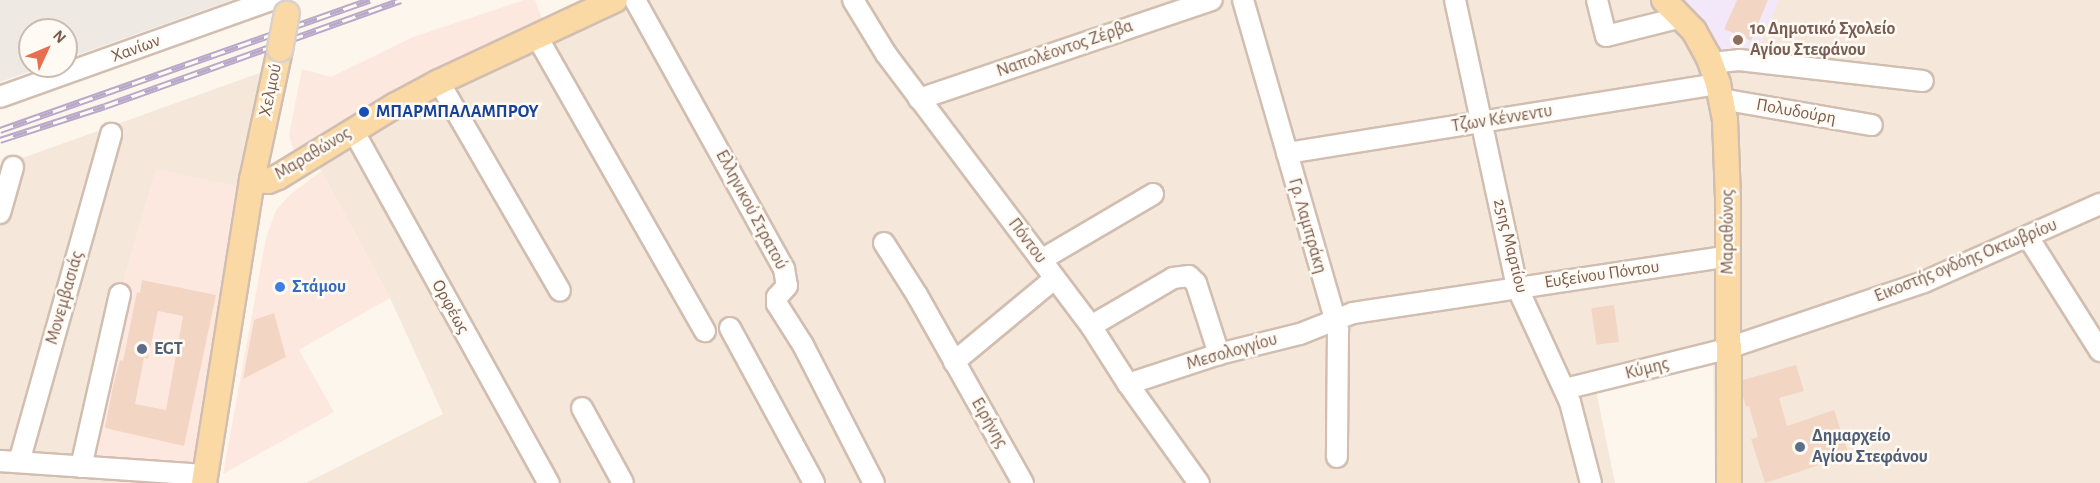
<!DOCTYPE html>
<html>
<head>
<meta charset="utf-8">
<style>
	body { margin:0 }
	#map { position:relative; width:2100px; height:483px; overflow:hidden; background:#fdf6ec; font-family:"Alegreya Sans",sans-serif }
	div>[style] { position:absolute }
	.residential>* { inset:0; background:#f5e8da }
	.commercial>* { inset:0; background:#fde8e0 }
	.industrial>* { inset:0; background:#efe9e4 }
	.education>* { inset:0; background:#f3e8fa }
	.building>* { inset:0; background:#f3d5c3; transform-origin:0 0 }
	.roads { filter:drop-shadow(2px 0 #d1beb0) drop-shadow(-2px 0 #d1beb0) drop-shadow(0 2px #d1beb0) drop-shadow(0 -2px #d1beb0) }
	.minor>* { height:20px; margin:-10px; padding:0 10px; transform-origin:10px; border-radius:10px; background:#fff }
	.major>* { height:24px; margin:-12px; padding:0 12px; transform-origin:12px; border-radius:12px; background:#fbd9a5 }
	.rail>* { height:7px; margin-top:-3.5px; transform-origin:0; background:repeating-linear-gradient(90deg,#fffaf3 0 14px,#b9a8c9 0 28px); box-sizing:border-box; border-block:2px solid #b9a8c9 }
	.bridges { filter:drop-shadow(2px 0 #dad1cd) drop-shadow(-2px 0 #dad1cd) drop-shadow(0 2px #dad1cd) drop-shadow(0 -2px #dad1cd) }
	.major-bridge>* { height:24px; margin:-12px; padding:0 12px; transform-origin:12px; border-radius:12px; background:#fbd9a5 }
	.dots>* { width:16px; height:16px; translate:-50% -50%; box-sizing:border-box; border:3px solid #fffaf3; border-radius:50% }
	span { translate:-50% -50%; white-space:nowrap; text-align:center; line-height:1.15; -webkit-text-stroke:5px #fffaf3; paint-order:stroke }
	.education-label { font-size:18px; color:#785e54; font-weight:700 }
	.left { translate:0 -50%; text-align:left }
	.street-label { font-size:18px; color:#7a5c4d }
	.transit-label { font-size:18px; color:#164399; font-weight:700 }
	.shop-label { font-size:18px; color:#366cbe; font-weight:700 }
	.service-label { font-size:18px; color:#4e5e75; font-weight:700 }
	.north { position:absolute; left:18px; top:18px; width:60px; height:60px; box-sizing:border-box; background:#fffaf3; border:2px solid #cabbb1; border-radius:50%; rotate:46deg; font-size:16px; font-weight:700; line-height:24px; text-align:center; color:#7a5c4d }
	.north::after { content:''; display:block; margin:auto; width:21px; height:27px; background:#e76f51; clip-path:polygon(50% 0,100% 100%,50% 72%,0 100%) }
</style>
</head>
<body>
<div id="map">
	<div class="residential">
		<i style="clip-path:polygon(597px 0,2100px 0,2100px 483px,1715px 483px,1713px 365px,1710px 349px,1593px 376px,1615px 483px,306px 483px,443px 414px,390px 298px,321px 171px,315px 148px)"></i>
		<i style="clip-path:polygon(271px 69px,248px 189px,156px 170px,109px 331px,79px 478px,162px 483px,0 483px,0 166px)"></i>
	</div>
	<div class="commercial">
		<i style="clip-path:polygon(524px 0,535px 0,544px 24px,315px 148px,294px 152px,289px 135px,302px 69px,331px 77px,413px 37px)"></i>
		<i style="clip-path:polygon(156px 169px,248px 189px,195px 464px,84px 454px,109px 331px)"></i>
		<i style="clip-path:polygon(321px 171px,390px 298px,299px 350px,334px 412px,223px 474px,266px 238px,276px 210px,291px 194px)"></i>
	</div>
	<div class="industrial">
		<i style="clip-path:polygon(0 0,232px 0,66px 59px,66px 30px,30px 30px,30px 66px,45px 66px,0 82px)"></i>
	</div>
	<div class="education">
		<i style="clip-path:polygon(1685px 0,1779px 0,1755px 57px,1721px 54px,1707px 27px)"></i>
	</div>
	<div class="building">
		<i style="clip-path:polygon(1737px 0,1768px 0,1751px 41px,1724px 29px)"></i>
		<i style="clip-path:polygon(evenodd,142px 280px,216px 295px,184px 446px,105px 428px,113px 386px,120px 360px,123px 361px,137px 292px,140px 293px,142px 280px,158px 311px,183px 316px,166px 410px,135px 404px,144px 358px,148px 359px,158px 311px)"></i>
		<i style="left:1614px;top:305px;width:37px;height:23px;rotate:82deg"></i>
		<i style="clip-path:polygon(274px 313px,286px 357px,243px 379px,254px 320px)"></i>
		<i style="clip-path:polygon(1796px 365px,1804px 391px,1779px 398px,1787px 426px,1834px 410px,1849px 455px,1765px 483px,1751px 439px,1758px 437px,1749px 406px,1746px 407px,1743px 397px,1743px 380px)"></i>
	</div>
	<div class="roads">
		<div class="minor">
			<i style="left:635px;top:0;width:308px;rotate:61deg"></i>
			<i style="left:784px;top:269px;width:17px;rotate:80deg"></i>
			<i style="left:787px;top:286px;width:15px;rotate:132deg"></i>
			<i style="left:777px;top:297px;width:7px;rotate:90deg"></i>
			<i style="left:777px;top:304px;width:49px;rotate:57.6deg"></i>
			<i style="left:803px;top:345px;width:155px;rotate:62.8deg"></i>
			<i style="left:853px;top:0;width:63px;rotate:58.6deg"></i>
			<i style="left:886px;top:54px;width:341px;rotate:53deg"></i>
			<i style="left:1091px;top:326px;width:69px;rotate:57.5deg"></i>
			<i style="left:1128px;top:384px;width:122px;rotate:54.4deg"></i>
			<i style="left:1243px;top:0;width:343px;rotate:73.9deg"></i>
			<i style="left:1338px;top:330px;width:127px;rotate:90.5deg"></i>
			<i style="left:1455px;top:0;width:294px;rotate:77.8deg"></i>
			<i style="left:1517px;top:287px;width:127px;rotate:65.3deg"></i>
			<i style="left:1570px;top:402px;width:84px;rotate:75.5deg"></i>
			<i style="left:1597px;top:0;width:37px;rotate:76deg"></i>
			<i style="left:1606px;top:36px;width:78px;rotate:-14deg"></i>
			<i style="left:536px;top:35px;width:341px;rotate:60.3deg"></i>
			<i style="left:1711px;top:63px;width:28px;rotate:-6deg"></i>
			<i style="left:1739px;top:60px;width:185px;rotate:6.5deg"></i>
			<i style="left:439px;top:82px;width:241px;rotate:59.9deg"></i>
			<i style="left:0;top:97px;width:288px;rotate:-19.7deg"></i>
			<i style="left:919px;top:99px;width:309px;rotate:-18.7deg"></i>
			<i style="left:1721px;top:99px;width:153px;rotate:9.8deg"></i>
			<i style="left:353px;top:130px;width:404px;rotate:61deg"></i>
			<i style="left:1287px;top:153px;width:436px;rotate:-9.1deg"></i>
			<i style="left:0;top:213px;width:48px;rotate:-74.2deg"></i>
			<i style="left:2028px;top:237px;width:135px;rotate:57.7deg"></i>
			<i style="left:884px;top:243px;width:62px;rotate:57.6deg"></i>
			<i style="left:917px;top:295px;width:216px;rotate:60.6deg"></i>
			<i style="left:1041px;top:260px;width:130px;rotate:-30.5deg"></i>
			<i style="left:1091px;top:326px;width:95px;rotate:-30.3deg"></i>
			<i style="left:1173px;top:278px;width:16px;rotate:-7deg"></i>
			<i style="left:1189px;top:276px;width:10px;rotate:45deg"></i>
			<i style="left:1196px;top:283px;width:75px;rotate:72.1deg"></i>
			<i style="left:730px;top:328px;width:176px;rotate:61.5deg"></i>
			<i style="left:954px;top:362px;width:131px;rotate:-39.7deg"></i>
			<i style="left:1128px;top:384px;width:96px;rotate:-18.2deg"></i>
			<i style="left:1219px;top:354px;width:83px;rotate:-13.9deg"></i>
			<i style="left:1300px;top:334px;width:57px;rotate:-21.6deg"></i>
			<i style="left:1353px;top:313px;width:379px;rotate:-8.6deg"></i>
			<i style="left:1565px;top:389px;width:159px;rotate:-13.9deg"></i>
			<i style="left:1719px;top:351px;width:216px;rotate:-18.6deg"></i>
			<i style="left:1924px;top:282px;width:193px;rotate:-23.9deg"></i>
			<i style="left:582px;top:408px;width:85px;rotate:61.3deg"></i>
			<i style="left:0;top:461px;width:206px;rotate:3.9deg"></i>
			<i style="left:19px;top:462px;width:341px;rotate:-74.3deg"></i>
			<i style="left:81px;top:467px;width:177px;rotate:-77.3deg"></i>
		</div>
		<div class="major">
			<i style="left:1664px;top:0;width:43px;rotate:45.9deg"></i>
			<i style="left:1694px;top:31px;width:29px;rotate:61deg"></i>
			<i style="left:1708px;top:56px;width:30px;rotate:70deg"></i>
			<i style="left:1718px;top:84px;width:37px;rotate:79deg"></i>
			<i style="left:1725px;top:120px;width:77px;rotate:87.8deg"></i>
			<i style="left:1728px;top:197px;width:286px;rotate:89.8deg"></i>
			<i style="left:252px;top:180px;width:16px;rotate:4deg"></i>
			<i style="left:268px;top:181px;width:11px;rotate:-22deg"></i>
			<i style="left:278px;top:177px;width:138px;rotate:-31.4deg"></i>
			<i style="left:396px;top:105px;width:49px;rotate:-28.1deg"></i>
			<i style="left:439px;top:82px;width:194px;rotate:-25deg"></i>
			<i style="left:204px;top:483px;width:307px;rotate:-81deg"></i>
			<i style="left:252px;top:180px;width:134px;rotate:-77.9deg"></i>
		</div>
	</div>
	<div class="rail">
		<i style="left:0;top:130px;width:392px;rotate:-19.4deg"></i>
		<i style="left:0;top:140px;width:110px;rotate:-17.9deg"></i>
		<i style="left:105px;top:106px;width:314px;rotate:-19.7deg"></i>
	</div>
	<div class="bridges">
		<div class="major-bridge">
			<i style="left:280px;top:49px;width:36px;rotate:-79deg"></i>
		</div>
	</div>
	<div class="dots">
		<i style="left:1738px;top:40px;background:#8d6e63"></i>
		<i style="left:364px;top:112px;background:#1a4fb4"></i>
		<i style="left:280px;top:287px;background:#3f7fe0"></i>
		<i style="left:142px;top:349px;background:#5c6f8a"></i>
		<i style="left:1800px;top:447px;background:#5c6f8a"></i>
	</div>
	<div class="education-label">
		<span class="left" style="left:1750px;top:40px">1ο Δημοτικό Σχολείο<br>Αγίου Στεφάνου</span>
	</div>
	<div class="street-label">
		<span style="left:136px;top:49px;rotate:-20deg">Χανίων</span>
		<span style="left:1065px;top:49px;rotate:-19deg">Ναπολέοντος Ζέρβα</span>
		<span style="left:271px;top:90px;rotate:-78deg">Χελμού</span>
		<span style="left:1796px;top:112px;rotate:10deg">Πολυδούρη</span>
		<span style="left:1502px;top:119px;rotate:-9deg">Τζων Κέννεντυ</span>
		<span style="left:313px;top:154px;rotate:-31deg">Μαραθώνος</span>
		<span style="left:751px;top:210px;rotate:62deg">Ελληνικού Στρατού</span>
		<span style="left:1307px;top:226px;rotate:74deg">Γρ. Λαμπράκη</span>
		<span style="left:1728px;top:232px;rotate:-90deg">Μαραθώνος</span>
		<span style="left:1027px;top:241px;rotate:53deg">Πόντου</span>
		<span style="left:1510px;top:246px;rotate:76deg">25ης Μαρτίου</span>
		<span style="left:1966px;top:261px;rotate:-22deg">Εικοστής ογδόης Οκτωβρίου</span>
		<span style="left:1602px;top:275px;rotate:-8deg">Ευξείνου Πόντου</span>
		<span style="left:65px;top:298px;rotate:-74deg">Μονεμβασιάς</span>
		<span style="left:450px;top:307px;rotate:61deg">Ορφέως</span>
		<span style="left:1232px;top:352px;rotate:-16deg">Μεσολογγίου</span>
		<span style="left:1647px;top:369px;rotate:-14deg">Κύμης</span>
		<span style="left:989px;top:423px;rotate:60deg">Ειρήνης</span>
	</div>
	<div class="transit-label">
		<span class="left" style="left:376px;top:112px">ΜΠΑΡΜΠΑΛΑΜΠΡΟΥ</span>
	</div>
	<div class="shop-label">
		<span class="left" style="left:292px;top:287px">Στάμου</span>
	</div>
	<div class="service-label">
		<span class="left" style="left:154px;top:349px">EGT</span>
		<span class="left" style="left:1812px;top:447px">Δημαρχείο<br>Αγίου Στεφάνου</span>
	</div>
	<div class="north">N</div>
</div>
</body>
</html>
